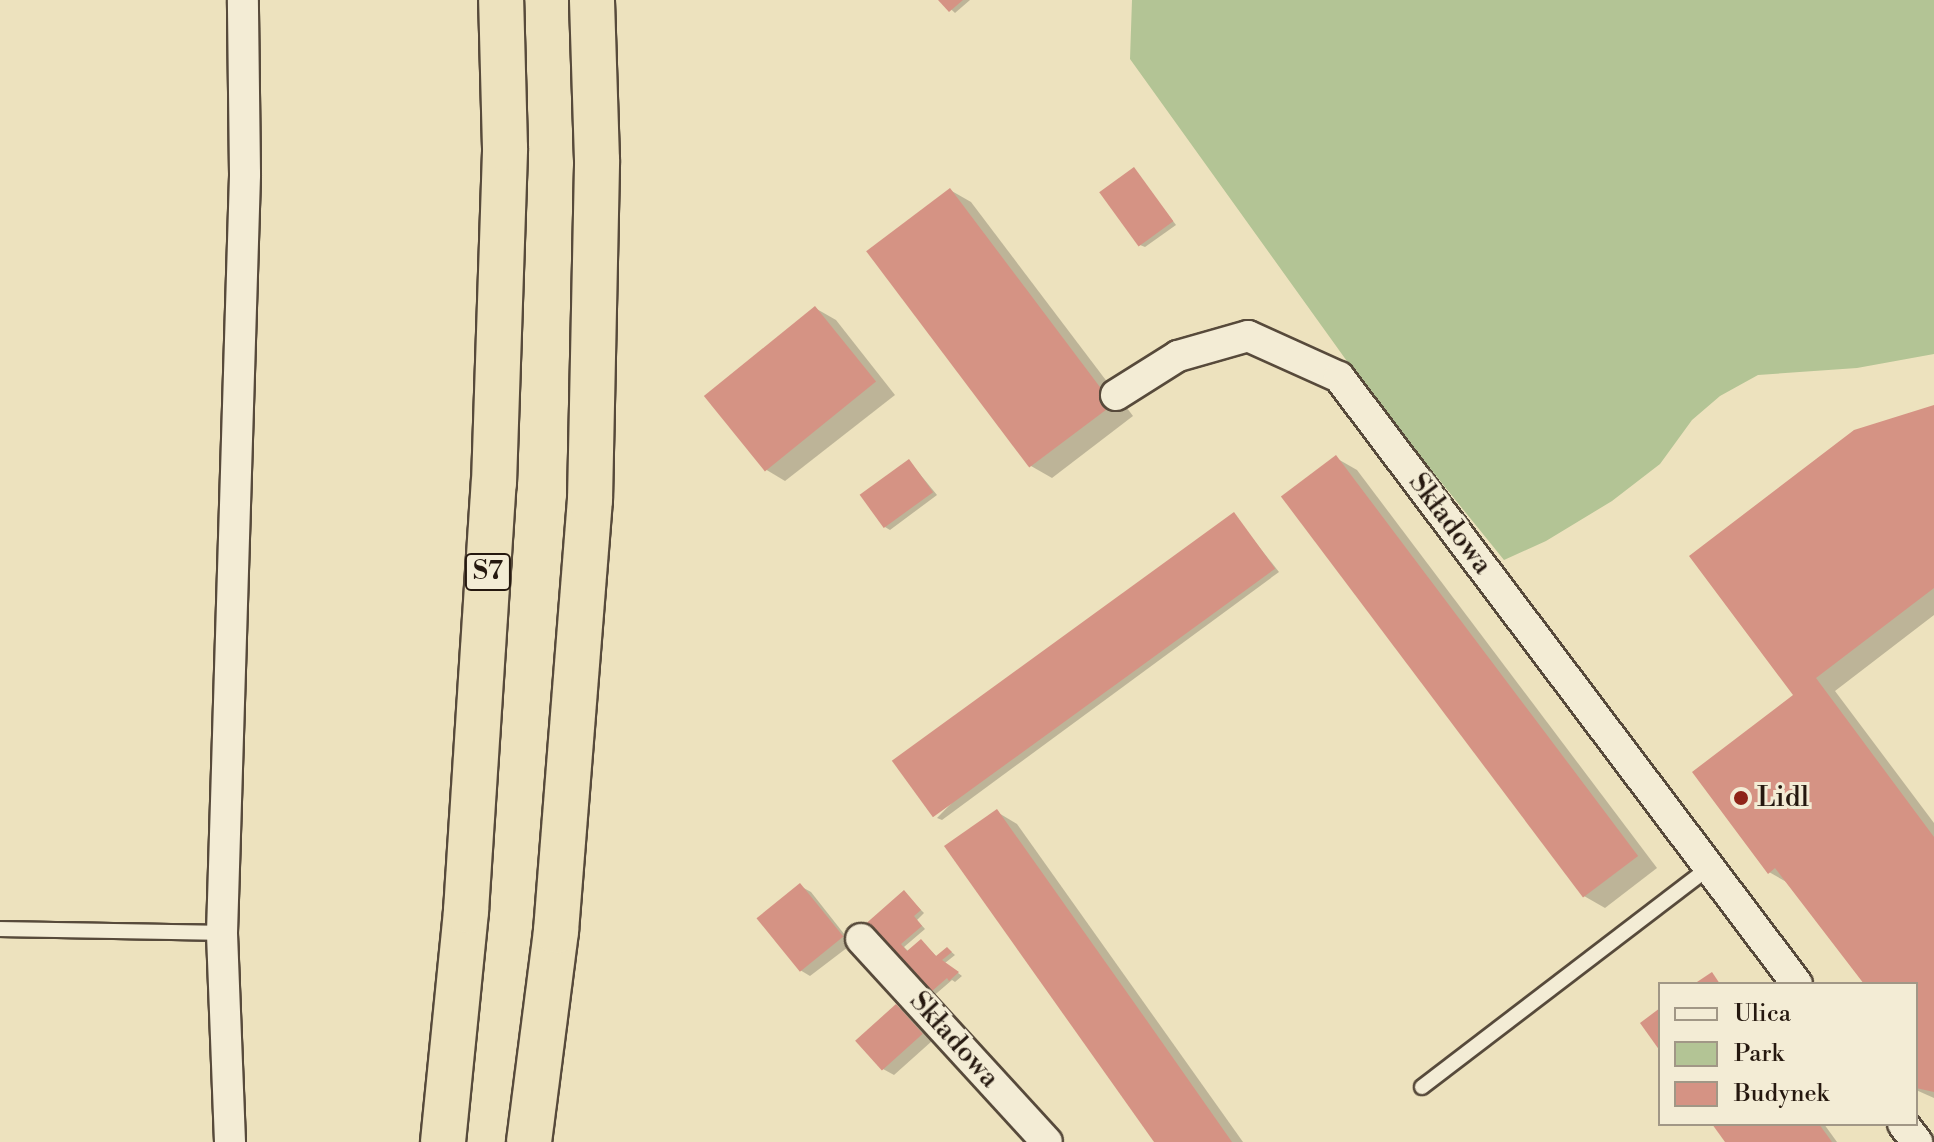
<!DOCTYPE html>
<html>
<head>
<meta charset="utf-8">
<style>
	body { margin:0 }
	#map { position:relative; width:1934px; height:1142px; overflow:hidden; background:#ede2be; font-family:"Libre Bodoni",serif }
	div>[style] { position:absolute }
	.green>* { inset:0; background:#b3c495 }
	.shadow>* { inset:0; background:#0003 }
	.building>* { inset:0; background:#d59384; transform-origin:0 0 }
	.roads { filter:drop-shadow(2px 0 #574a3b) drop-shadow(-2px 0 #574a3b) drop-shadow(0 2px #574a3b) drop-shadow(0 -2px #574a3b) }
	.service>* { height:14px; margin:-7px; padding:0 7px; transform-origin:7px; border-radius:7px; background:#f3ecd5 }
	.minor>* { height:30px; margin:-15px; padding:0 15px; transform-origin:15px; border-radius:15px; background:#f3ecd5 }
	.motorway>* { height:44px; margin:-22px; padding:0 22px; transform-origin:22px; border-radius:22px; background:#ede2be }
	.dots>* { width:22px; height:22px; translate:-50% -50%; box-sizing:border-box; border:4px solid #f3ecd5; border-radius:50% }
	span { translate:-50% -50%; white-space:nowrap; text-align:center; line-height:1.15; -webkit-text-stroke:6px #f3ecd5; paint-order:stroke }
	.shield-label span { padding:2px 6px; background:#f3ecd5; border:2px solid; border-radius:6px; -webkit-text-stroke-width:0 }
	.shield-label { font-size:26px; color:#25180f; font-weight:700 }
	.street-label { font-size:28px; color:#25180f }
	.poi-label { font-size:28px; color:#25180f }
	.left { translate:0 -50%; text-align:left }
	.legend { position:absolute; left:1658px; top:982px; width:260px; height:144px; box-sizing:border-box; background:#f3ecd5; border:2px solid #a19786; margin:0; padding:10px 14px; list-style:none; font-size:24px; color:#25180f }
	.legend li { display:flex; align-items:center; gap:16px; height:40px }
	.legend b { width:40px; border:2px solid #a19786 }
</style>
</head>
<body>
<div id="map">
	<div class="green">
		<i style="clip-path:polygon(1132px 0,1934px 0,1934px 354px,1857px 368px,1758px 375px,1720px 396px,1692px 420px,1660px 464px,1612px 501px,1546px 541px,1504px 560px,1377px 403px,1130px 59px)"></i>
	</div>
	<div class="shadow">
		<i style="clip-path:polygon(941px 0,970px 0,955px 13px)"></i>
		<i style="clip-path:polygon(1134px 170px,1176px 225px,1145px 247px,1140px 245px)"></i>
		<i style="clip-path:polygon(950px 190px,971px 202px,1133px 416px,1052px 478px,1031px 466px)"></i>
		<i style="clip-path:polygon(815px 308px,836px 320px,895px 395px,785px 481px,765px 469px)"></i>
		<i style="clip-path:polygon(1934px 407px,1934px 615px,1835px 691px,1934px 823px,1934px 1098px,1916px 1090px,1916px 984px,1866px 984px,1790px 884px,1769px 872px,1796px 695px)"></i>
		<i style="clip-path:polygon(1336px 458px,1357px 470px,1657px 868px,1605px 908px,1584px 896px)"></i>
		<i style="clip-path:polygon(910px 462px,937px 495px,890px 530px,885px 527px)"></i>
		<i style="clip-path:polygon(1234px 515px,1279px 572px,942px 820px,937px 818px)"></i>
		<i style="clip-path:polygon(997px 812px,1017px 824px,1243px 1142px,1156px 1142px)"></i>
		<i style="clip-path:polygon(800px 886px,811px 892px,852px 944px,810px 976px,800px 970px)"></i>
		<i style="clip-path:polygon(904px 893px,924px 913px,917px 920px,925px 929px,904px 947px,909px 952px,921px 941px,938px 958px,948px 949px,955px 955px,945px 963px,962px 976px,955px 982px,952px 980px,930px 999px,865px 927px)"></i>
		<i style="clip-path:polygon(896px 1006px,907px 1012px,932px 1041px,894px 1075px,883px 1069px,858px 1040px)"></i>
		<i style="clip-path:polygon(1715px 1124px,1824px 1124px,1837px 1142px,1728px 1142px)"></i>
	</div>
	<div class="building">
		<i style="clip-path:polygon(938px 0,963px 0,949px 12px)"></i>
		<i style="left:1134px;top:167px;width:67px;height:43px;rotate:54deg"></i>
		<i style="left:950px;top:188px;width:271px;height:105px;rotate:53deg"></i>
		<i style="left:815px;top:306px;width:97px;height:143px;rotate:51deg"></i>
		<i style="clip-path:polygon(1934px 405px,1934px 588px,1816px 678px,1934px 837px,1934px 1092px,1916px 1088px,1916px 984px,1864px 984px,1775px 868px,1768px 874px,1692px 772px,1793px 695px,1689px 556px,1854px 430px)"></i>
		<i style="left:1336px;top:455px;width:502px;height:69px;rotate:53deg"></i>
		<i style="left:909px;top:459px;width:41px;height:61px;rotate:54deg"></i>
		<i style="left:1234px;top:512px;width:70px;height:423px;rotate:54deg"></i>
		<i style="clip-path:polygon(997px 809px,1145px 1018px,1232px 1142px,1154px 1142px,944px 846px)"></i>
		<i style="left:800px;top:883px;width:69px;height:56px;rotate:51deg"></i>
		<i style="clip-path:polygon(904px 890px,921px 910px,914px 916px,922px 926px,901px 944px,907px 951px,921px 939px,936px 956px,947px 947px,952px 952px,942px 960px,959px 972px,949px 981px,947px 978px,924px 998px,862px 927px)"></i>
		<i style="clip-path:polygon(1712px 972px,1720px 984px,1694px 984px)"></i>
		<i style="left:896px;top:1004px;width:40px;height:55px;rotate:48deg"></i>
		<i style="clip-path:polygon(1660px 1008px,1660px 1051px,1640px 1023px)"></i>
		<i style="clip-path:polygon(1712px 1124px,1819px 1124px,1832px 1142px,1725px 1142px)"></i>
	</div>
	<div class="roads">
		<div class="service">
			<i style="left:0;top:929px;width:222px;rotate:1deg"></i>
			<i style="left:1422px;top:1087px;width:362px;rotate:-37.4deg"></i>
		</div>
		<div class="minor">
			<i style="left:1116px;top:395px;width:73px;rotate:-32.2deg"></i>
			<i style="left:1178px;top:356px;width:73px;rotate:-15.9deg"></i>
			<i style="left:1248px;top:336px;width:100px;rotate:24.3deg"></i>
			<i style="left:1339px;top:377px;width:760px;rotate:52.96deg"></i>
			<i style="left:861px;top:939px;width:275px;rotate:47.5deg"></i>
			<i style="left:1903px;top:1124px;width:23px;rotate:52deg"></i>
			<i style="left:230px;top:1142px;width:209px;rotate:-92.2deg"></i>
			<i style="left:222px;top:933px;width:759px;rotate:-88.26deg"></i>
			<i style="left:245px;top:174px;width:174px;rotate:-90.7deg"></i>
		</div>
		<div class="motorway">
			<i style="left:443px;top:1142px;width:232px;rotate:-84.3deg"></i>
			<i style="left:466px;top:911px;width:429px;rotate:-86.3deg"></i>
			<i style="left:494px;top:483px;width:335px;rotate:-88.1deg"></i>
			<i style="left:505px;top:148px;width:148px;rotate:-91.5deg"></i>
			<i style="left:529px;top:1142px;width:213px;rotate:-82.7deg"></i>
			<i style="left:556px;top:931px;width:432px;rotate:-85.5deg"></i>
			<i style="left:590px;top:500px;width:340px;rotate:-88.8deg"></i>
			<i style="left:597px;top:160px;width:160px;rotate:-91.8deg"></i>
		</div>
	</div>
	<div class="dots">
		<i style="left:1741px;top:798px;background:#8f2418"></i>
	</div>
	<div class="shield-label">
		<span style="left:488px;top:572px">S7</span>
	</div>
	<div class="street-label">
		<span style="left:1450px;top:524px;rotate:53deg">Składowa</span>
		<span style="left:954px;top:1040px;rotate:48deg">Składowa</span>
	</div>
	<div class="poi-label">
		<span class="left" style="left:1757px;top:798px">Lidl</span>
	</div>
	<ul class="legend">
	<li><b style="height:10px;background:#f3ecd5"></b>Ulica</li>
	<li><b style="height:22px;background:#b3c495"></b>Park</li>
	<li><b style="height:22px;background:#d59384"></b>Budynek</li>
	</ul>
</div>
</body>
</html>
